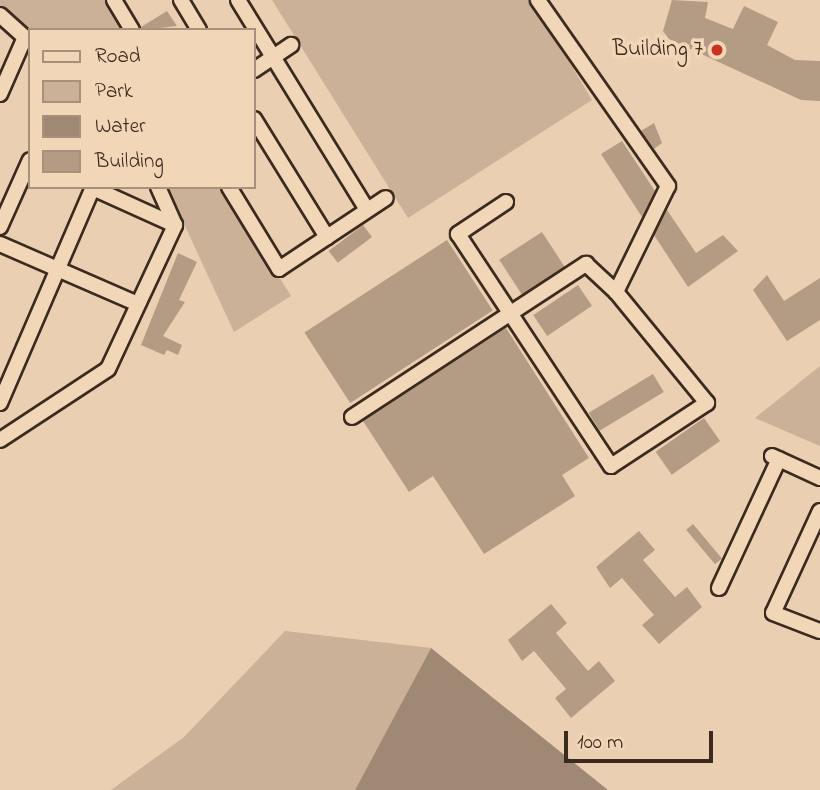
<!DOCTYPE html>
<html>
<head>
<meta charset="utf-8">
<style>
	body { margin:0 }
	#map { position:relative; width:820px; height:790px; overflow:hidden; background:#eacfb2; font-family:"Indie Flower",sans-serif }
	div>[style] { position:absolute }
	.green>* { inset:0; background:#cab197 }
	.water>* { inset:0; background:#9f8974 }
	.building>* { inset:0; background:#b49c84; transform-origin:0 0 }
	.roads { filter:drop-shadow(2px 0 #3b2a1e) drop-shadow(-2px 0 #3b2a1e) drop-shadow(0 2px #3b2a1e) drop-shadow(0 -2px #3b2a1e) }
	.minor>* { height:14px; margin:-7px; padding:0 7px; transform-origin:7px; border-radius:7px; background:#f1d6b8 }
	.dots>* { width:19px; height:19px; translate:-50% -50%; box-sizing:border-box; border:4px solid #f1d6b8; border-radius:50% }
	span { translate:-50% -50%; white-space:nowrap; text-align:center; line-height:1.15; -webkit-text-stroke:7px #f1d6b8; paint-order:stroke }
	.poi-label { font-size:23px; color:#3b2a1e }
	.right { translate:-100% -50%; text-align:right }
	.legend { position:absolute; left:28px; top:28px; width:228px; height:161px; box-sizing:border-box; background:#f1d6b8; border:2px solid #a8917a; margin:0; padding:9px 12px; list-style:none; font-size:21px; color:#3b2a1e }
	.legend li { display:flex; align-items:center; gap:14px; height:35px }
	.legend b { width:35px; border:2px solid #a8917a }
	.scale { position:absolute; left:564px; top:731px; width:149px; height:32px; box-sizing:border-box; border:4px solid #3b2a1e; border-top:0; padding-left:9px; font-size:21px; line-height:24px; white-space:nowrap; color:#3b2a1e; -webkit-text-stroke:5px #f1d6b8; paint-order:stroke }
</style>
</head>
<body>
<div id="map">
	<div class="green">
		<i style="clip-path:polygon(0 0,106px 0,125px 30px,30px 30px,30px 36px,0 10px)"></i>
		<i style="clip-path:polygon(272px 0,532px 0,592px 100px,408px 218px)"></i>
		<i style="clip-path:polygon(167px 187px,223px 187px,291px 296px,234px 332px)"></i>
		<i style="clip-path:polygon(820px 366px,820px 446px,755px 418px)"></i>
		<i style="clip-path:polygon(285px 631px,431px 648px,355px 790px,111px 790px,184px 737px)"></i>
	</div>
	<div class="water">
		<i style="clip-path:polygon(431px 648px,608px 790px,355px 790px)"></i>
	</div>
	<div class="building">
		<i style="clip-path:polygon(672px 0,708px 2px,705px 18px,733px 29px,744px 6px,778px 22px,767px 45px,795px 60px,820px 61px,820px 101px,801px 100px,669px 39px,663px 31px)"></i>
		<i style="clip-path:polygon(167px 11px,177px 26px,142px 30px,141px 27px)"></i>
		<i style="clip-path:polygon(654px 123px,662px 143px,654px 149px,641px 131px)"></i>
		<i style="clip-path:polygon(622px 141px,655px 191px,642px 217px,601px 154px)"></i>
		<i style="clip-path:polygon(667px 210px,696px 253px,723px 235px,738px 251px,688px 287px,654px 235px)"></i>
		<i style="left:363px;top:225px;width:15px;height:43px;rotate:53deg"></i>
		<i style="left:542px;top:232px;width:42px;height:51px;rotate:57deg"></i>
		<i style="left:447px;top:240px;width:84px;height:170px;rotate:57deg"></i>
		<i style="clip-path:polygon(178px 253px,197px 262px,179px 300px,185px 302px,163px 336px,182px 345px,178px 355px,167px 350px,164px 355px,141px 345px)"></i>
		<i style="clip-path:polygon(767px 275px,784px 301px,820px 278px,820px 320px,787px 341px,753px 290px)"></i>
		<i style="left:578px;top:285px;width:25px;height:54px;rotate:56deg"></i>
		<i style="clip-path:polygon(506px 328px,589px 458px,562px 475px,575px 496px,484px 554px,433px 476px,409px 492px,363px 421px)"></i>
		<i style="left:653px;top:374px;width:21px;height:75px;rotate:59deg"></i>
		<i style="left:704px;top:418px;width:28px;height:59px;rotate:55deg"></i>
		<i style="left:693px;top:524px;width:45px;height:9px;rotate:50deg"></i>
		<i style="clip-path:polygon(639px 531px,655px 550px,643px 560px,675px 597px,687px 587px,702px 607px,659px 644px,642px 625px,654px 615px,622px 578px,610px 588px,596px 567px)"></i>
		<i style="clip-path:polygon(551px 604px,567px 623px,556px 633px,588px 671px,599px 661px,615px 681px,571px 718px,555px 698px,566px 689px,534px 651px,522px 661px,508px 640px)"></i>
	</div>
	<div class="roads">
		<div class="minor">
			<i style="left:114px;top:0;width:35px;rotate:59deg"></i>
			<i style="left:181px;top:0;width:35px;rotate:59deg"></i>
			<i style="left:238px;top:0;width:246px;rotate:58.4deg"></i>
			<i style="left:0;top:15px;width:40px;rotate:42deg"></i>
			<i style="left:254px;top:70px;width:45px;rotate:-34deg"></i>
			<i style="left:0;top:94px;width:62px;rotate:-66.3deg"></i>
			<i style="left:254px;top:119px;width:139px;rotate:58.3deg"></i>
			<i style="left:229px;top:187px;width:96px;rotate:58.6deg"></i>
			<i style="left:279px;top:269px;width:128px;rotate:-33.6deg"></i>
			<i style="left:93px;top:188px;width:90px;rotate:24.3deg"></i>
			<i style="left:506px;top:202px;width:58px;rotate:146.3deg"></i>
			<i style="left:458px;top:234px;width:278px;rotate:56.6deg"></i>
			<i style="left:611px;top:466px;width:115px;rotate:-33.3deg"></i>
			<i style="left:707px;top:403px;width:144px;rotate:-129.3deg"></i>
			<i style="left:616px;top:292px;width:118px;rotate:-63.9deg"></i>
			<i style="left:668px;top:186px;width:227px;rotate:-125deg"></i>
			<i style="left:0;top:227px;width:73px;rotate:-65.9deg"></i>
			<i style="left:0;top:244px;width:150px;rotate:23.5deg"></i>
			<i style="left:0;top:403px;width:235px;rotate:-66.7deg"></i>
			<i style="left:352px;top:417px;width:280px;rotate:-33.2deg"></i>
			<i style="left:586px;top:264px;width:41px;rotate:43deg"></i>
			<i style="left:0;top:440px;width:129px;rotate:-33.3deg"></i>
			<i style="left:108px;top:369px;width:159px;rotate:-65deg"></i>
			<i style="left:175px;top:225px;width:42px;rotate:-114.1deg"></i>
			<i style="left:772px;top:456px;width:53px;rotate:24.6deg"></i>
			<i style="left:820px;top:511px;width:112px;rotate:114.7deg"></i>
			<i style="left:773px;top:613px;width:50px;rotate:21deg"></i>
			<i style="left:719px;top:588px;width:142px;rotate:-65.1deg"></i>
		</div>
	</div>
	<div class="dots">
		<i style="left:717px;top:50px;background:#c8321e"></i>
	</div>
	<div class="poi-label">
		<span class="right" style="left:703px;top:50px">Building 7</span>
	</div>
	<ul class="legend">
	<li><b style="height:9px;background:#f1d6b8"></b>Road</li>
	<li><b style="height:19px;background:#cab197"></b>Park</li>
	<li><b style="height:19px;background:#9f8974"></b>Water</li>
	<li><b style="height:19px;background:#b49c84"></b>Building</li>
	</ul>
	<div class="scale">100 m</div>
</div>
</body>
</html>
